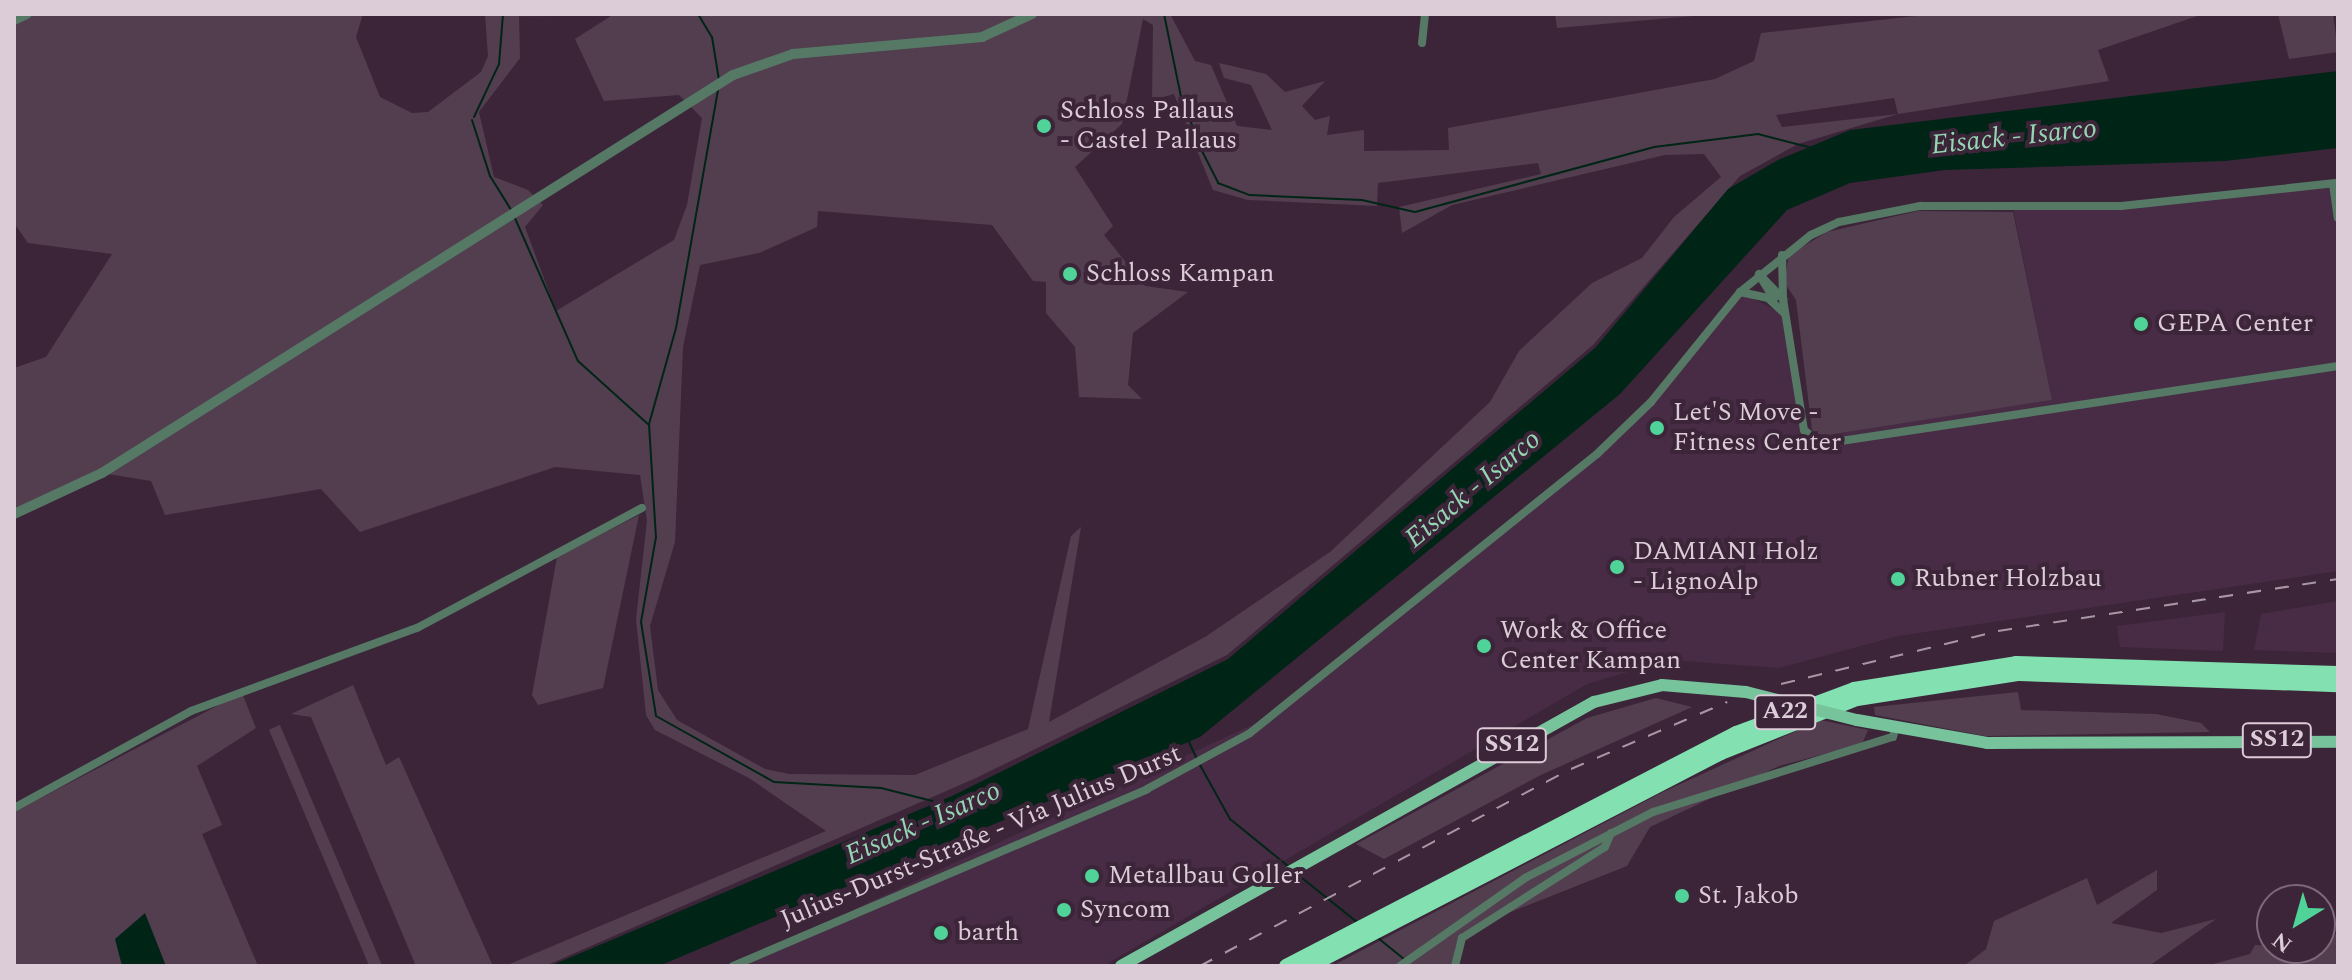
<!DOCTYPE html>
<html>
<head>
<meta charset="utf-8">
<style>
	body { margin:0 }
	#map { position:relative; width:2352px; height:980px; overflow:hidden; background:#3c2539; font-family:Spectral,serif }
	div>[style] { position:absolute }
	.built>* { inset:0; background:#482c45 }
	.green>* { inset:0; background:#533e50; transform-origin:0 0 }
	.water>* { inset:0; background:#002516 }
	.stream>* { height:2px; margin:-1px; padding:0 1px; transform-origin:1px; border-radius:1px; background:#002516 }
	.minor>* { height:8px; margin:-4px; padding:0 4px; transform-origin:4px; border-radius:4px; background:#557965 }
	.tertiary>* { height:10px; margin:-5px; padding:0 5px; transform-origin:5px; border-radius:5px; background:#557965 }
	.primary>* { height:12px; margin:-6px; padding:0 6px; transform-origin:6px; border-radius:6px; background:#76c39c }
	.motorway>* { height:14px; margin:-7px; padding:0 7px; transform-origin:7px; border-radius:7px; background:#82e0b1 }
	.rail>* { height:2px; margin-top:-1px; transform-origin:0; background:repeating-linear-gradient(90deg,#a796a4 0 14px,transparent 0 28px) }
	.primary-bridge>* { height:12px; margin:-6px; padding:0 6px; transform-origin:6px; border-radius:6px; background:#76c39c }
	.dots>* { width:22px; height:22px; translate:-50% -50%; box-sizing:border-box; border:4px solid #3c2539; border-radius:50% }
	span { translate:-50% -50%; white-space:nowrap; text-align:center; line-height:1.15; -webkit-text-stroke:8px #3c2539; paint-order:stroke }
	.shield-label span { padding:2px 6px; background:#3c2539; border:2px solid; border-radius:6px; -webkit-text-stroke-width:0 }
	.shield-label { font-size:24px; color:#dbccd8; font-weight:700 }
	.poi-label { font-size:26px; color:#dbccd8 }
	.left { translate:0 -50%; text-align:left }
	.street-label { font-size:26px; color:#dbccd8 }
	.water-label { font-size:28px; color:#94d5b2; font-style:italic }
	.frame { position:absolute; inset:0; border:16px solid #dbccd8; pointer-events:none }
	.north { position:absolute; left:2256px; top:884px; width:80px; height:80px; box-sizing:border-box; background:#3c2539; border:2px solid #7c6879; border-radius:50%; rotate:217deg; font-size:22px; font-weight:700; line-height:32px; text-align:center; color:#dbccd8 }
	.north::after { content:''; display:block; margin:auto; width:28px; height:36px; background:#4fd398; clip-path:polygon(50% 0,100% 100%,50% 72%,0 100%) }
</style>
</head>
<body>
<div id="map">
	<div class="built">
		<i style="clip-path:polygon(2338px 183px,2338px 571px,1898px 636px,1779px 668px,1669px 660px,1587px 684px,1103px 966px,732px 966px,1280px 712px,1630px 425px,1740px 292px,1785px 315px,1806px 426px,1820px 436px,2052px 400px,2013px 208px,2121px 206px)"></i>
		<i style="clip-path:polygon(2338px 601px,2338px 653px,2254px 650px,2261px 614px)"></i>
		<i style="clip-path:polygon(2225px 612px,2223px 651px,2120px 647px,2117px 626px)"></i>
	</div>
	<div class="green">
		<i style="clip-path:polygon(evenodd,14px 14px,363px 14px,356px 37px,380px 97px,412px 113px,428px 112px,481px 72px,488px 56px,485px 14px,519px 14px,520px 58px,479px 112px,494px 177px,528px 190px,543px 205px,525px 227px,556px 311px,674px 240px,687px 205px,702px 118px,679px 95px,604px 101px,575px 39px,614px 14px,1170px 14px,1195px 61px,1211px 65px,1237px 126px,1272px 130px,1251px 85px,1224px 78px,1219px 63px,1266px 74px,1285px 92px,1325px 81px,1302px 106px,1315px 120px,1330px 116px,1327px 135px,1364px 130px,1364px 151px,1449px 150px,1448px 128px,1715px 79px,1754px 61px,1761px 33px,1934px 14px,2203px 14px,2098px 50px,2109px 81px,1898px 114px,1798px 144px,1740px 176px,1593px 345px,1227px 655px,976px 778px,545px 966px,505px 966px,826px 831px,749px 778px,655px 730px,646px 715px,636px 619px,647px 521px,640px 475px,555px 467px,360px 532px,321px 489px,165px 515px,151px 481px,102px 473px,14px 514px,14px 368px,46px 357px,112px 254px,28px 243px,14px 223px,14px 14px,1143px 19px,1153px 25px,1152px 100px,1174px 94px,1213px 190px,1248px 200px,1377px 206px,1378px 183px,1538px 163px,1541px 174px,1399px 207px,1402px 233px,1452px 205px,1665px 155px,1704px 154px,1721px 177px,1674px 217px,1642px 258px,1592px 283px,1519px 351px,1490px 402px,1330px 552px,1205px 637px,1049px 722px,1081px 527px,1071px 536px,1028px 729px,915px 775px,789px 774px,765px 769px,677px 720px,658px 690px,650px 626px,675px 542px,683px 347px,700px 265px,759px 253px,817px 227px,818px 211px,992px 225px,1033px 281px,1046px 282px,1046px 313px,1075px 347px,1079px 397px,1142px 399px,1128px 385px,1133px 333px,1188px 292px,1145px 286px,1104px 235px,1113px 226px,1075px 167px,1122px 124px,1143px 19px,14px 14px,1894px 98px,1898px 114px,1782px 127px,1776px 115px,1894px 98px)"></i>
		<i style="clip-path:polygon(1555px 14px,1716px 14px,1557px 28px)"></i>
		<i style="clip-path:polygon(2278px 14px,2333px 14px,2338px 52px,2289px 59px)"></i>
		<i style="clip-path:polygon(1918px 211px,2013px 212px,2052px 400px,1821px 436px,1812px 430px,1796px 300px,1784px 282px,1789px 255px,1827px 232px)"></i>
		<i style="clip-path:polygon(639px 515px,603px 688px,538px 705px,532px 695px,557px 557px)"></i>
		<i style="clip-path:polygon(353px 685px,386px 765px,399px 757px,493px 966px,416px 966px,311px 717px,291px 714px)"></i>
		<i style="clip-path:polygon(2018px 692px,2021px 710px,2156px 714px,2201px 723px,2210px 732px,1985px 736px,1875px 715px,1874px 707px)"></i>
		<i style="clip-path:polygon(242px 693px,256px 728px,197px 766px,222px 825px,202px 834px,258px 966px,14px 966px,14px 812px)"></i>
		<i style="clip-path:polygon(1656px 698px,1692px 707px,1541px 775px,1384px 859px,1356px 844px,1587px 718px)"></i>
		<i style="clip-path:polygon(1820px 720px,1868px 730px,1862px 744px,1779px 766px,1650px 827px,1627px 866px,1483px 923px,1455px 948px,1455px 966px,1332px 966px,1663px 792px)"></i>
		<i style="left:280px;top:725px;width:261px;height:12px;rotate:67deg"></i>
		<i style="clip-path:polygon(2157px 870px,2157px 890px,2111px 923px,2161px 933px,2216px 919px,2149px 966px,1964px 966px,1986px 949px,1994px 921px,2087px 878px,2097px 905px)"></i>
		<i style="clip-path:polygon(2338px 934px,2338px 966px,2206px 966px,2250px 954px,2255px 945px,2320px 948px,2320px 937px)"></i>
	</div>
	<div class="water">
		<i style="clip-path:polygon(2338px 71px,2338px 148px,2225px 161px,1945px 170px,1850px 183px,1787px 210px,1620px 394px,1200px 737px,659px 966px,550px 966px,952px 796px,1228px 659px,1596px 347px,1728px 189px,1778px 160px,1850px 130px)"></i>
		<i style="clip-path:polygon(145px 913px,166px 966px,122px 966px,115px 939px)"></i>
	</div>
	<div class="stream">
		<i style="left:698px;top:14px;width:27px;rotate:59deg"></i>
		<i style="left:712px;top:37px;width:44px;rotate:80.8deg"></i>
		<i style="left:1164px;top:14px;width:85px;rotate:78.4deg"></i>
		<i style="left:1181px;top:97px;width:60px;rotate:68.6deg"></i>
		<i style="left:1203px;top:153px;width:34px;rotate:63deg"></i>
		<i style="left:1218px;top:183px;width:34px;rotate:21deg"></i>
		<i style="left:1250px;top:195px;width:112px;rotate:2.6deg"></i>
		<i style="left:1362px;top:200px;width:54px;rotate:12.8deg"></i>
		<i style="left:1415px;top:212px;width:248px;rotate:-15.2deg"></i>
		<i style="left:1654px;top:147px;width:105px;rotate:-7.1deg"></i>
		<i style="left:1758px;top:134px;width:56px;rotate:14.5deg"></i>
		<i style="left:718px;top:90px;width:242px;rotate:100deg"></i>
		<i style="left:676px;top:328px;width:100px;rotate:105.7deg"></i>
		<i style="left:649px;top:424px;width:113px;rotate:86.5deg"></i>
		<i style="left:656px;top:537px;width:86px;rotate:100deg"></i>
		<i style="left:641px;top:622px;width:95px;rotate:80.9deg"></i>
		<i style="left:656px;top:716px;width:135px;rotate:29.2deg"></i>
		<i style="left:774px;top:782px;width:107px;rotate:3.2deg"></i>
		<i style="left:881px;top:788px;width:53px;rotate:14.3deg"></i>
		<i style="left:474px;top:117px;width:59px;rotate:-64.7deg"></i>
		<i style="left:499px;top:64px;width:50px;rotate:-85.4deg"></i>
		<i style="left:472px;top:120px;width:59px;rotate:72.2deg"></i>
		<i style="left:490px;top:176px;width:40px;rotate:58deg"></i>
		<i style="left:514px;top:216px;width:158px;rotate:66.2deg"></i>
		<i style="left:578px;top:361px;width:94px;rotate:42deg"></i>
		<i style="left:1188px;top:740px;width:21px;rotate:65deg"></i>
		<i style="left:1200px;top:765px;width:62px;rotate:60.9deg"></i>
		<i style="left:1230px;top:819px;width:76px;rotate:39.1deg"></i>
		<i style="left:1297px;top:874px;width:77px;rotate:38.7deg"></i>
		<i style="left:1378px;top:938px;width:33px;rotate:39deg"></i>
	</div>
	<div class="minor">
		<i style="left:1422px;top:43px;width:29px;rotate:-84deg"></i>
		<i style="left:2333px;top:184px;width:34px;rotate:82deg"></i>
		<i style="left:1782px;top:255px;width:43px;rotate:88.7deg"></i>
		<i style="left:1759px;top:274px;width:35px;rotate:46deg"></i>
		<i style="left:1783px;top:299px;width:133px;rotate:80.9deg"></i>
		<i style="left:1804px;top:430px;width:22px;rotate:39deg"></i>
		<i style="left:1821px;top:444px;width:523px;rotate:-8.58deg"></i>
		<i style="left:1759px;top:275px;width:28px;rotate:58deg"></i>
		<i style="left:1740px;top:292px;width:29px;rotate:12deg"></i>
		<i style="left:1768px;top:298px;width:22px;rotate:43deg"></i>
		<i style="left:14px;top:808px;width:202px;rotate:-28.7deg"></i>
		<i style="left:191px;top:711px;width:241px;rotate:-20.2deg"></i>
		<i style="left:417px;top:628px;width:255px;rotate:-28.1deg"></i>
		<i style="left:733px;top:966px;width:450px;rotate:-23.1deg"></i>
		<i style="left:1147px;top:789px;width:117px;rotate:-28.5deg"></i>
		<i style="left:1250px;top:733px;width:445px;rotate:-38.8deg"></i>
		<i style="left:1597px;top:454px;width:75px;rotate:-43.9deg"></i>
		<i style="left:1651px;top:402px;width:141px;rotate:-51deg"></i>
		<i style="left:1740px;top:292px;width:91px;rotate:-38.8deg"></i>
		<i style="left:1811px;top:235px;width:31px;rotate:-25deg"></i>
		<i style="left:1839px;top:222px;width:83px;rotate:-11.2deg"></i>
		<i style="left:1920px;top:206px;width:201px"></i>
		<i style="left:2121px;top:206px;width:218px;rotate:-6.1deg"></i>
		<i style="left:1400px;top:966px;width:153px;rotate:-35.1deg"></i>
		<i style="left:1525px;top:878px;width:144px;rotate:-27.3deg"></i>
		<i style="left:1653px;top:812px;width:251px;rotate:-17.4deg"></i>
		<i style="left:1893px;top:737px;width:8px;rotate:-76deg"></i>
		<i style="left:1455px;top:966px;width:29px;rotate:-76deg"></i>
		<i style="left:1462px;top:938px;width:169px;rotate:-32.5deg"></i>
		<i style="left:1605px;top:847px;width:15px;rotate:-67deg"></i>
	</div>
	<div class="tertiary">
		<i style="left:14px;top:20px;width:14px;rotate:-25deg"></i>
		<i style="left:14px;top:514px;width:97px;rotate:-25deg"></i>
		<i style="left:102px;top:473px;width:746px;rotate:-32.24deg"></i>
		<i style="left:733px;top:75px;width:64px;rotate:-19.3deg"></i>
		<i style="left:793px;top:54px;width:190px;rotate:-5.1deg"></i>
		<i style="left:982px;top:37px;width:55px;rotate:-24.7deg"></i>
	</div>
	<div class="primary">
		<i style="left:1857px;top:720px;width:132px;rotate:10deg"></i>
		<i style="left:1987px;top:743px;width:351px;rotate:-0.2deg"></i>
		<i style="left:1121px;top:966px;width:542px;rotate:-29.17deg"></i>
		<i style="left:1594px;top:702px;width:70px;rotate:-14deg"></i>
		<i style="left:1662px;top:685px;width:84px;rotate:4.8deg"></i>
	</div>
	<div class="motorway">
		<i style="left:1286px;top:966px;width:507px;rotate:-27.37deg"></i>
		<i style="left:1736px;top:733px;width:126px;rotate:-20.4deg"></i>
		<i style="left:1854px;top:689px;width:164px;rotate:-9.1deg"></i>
		<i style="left:2016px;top:663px;width:322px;rotate:1.8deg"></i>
		<i style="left:1310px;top:966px;width:463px;rotate:-27.4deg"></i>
		<i style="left:1721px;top:753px;width:146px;rotate:-21.7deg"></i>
		<i style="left:1857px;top:699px;width:164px;rotate:-8.8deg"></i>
		<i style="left:2019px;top:674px;width:319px;rotate:2deg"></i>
	</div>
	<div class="rail">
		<i style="left:1781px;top:684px;width:223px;rotate:-13.7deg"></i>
		<i style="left:1998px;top:631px;width:344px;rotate:-8.7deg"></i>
		<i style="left:1200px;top:966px;width:420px;rotate:-28deg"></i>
		<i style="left:1571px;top:769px;width:170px;rotate:-23.2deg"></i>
	</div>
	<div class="primary-bridge">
		<i style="left:1746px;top:692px;width:114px;rotate:14.2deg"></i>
	</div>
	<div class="dots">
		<i style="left:1044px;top:126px;background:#4fd398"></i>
		<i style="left:1070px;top:274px;background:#4fd398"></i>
		<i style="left:2141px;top:324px;background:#4fd398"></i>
		<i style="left:1657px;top:428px;background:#4fd398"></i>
		<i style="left:1617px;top:567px;background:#4fd398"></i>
		<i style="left:1898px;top:579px;background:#4fd398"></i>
		<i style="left:1484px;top:646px;background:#4fd398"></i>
		<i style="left:1092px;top:876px;background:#4fd398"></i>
		<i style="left:1682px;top:896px;background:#4fd398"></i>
		<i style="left:1064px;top:910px;background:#4fd398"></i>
		<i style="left:941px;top:933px;background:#4fd398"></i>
	</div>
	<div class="shield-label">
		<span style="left:1785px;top:712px">A22</span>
		<span style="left:2277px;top:740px">SS12</span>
		<span style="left:1512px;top:745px">SS12</span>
	</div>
	<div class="poi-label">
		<span class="left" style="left:1060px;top:126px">Schloss Pallaus<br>- Castel Pallaus</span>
		<span class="left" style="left:1086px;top:274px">Schloss Kampan</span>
		<span class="left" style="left:2157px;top:324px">GEPA Center</span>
		<span class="left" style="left:1673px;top:428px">Let'S Move -<br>Fitness Center</span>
		<span class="left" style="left:1633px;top:567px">DAMIANI Holz<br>- LignoAlp</span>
		<span class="left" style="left:1914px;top:579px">Rubner Holzbau</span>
		<span class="left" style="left:1500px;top:646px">Work &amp; Office<br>Center Kampan</span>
		<span class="left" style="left:1108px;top:876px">Metallbau Goller</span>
		<span class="left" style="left:1698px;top:896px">St. Jakob</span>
		<span class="left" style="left:1080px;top:910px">Syncom</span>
		<span class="left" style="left:957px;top:933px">barth</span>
	</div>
	<div class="street-label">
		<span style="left:981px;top:837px;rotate:-23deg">Julius-Durst-Straße - Via Julius Durst</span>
	</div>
	<div class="water-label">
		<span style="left:2014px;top:137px;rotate:-6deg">Eisack - Isarco</span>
		<span style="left:1473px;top:489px;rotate:-40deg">Eisack - Isarco</span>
		<span style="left:923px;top:823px;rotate:-24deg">Eisack - Isarco</span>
	</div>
	<div class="frame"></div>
	<div class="north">N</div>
</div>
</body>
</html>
